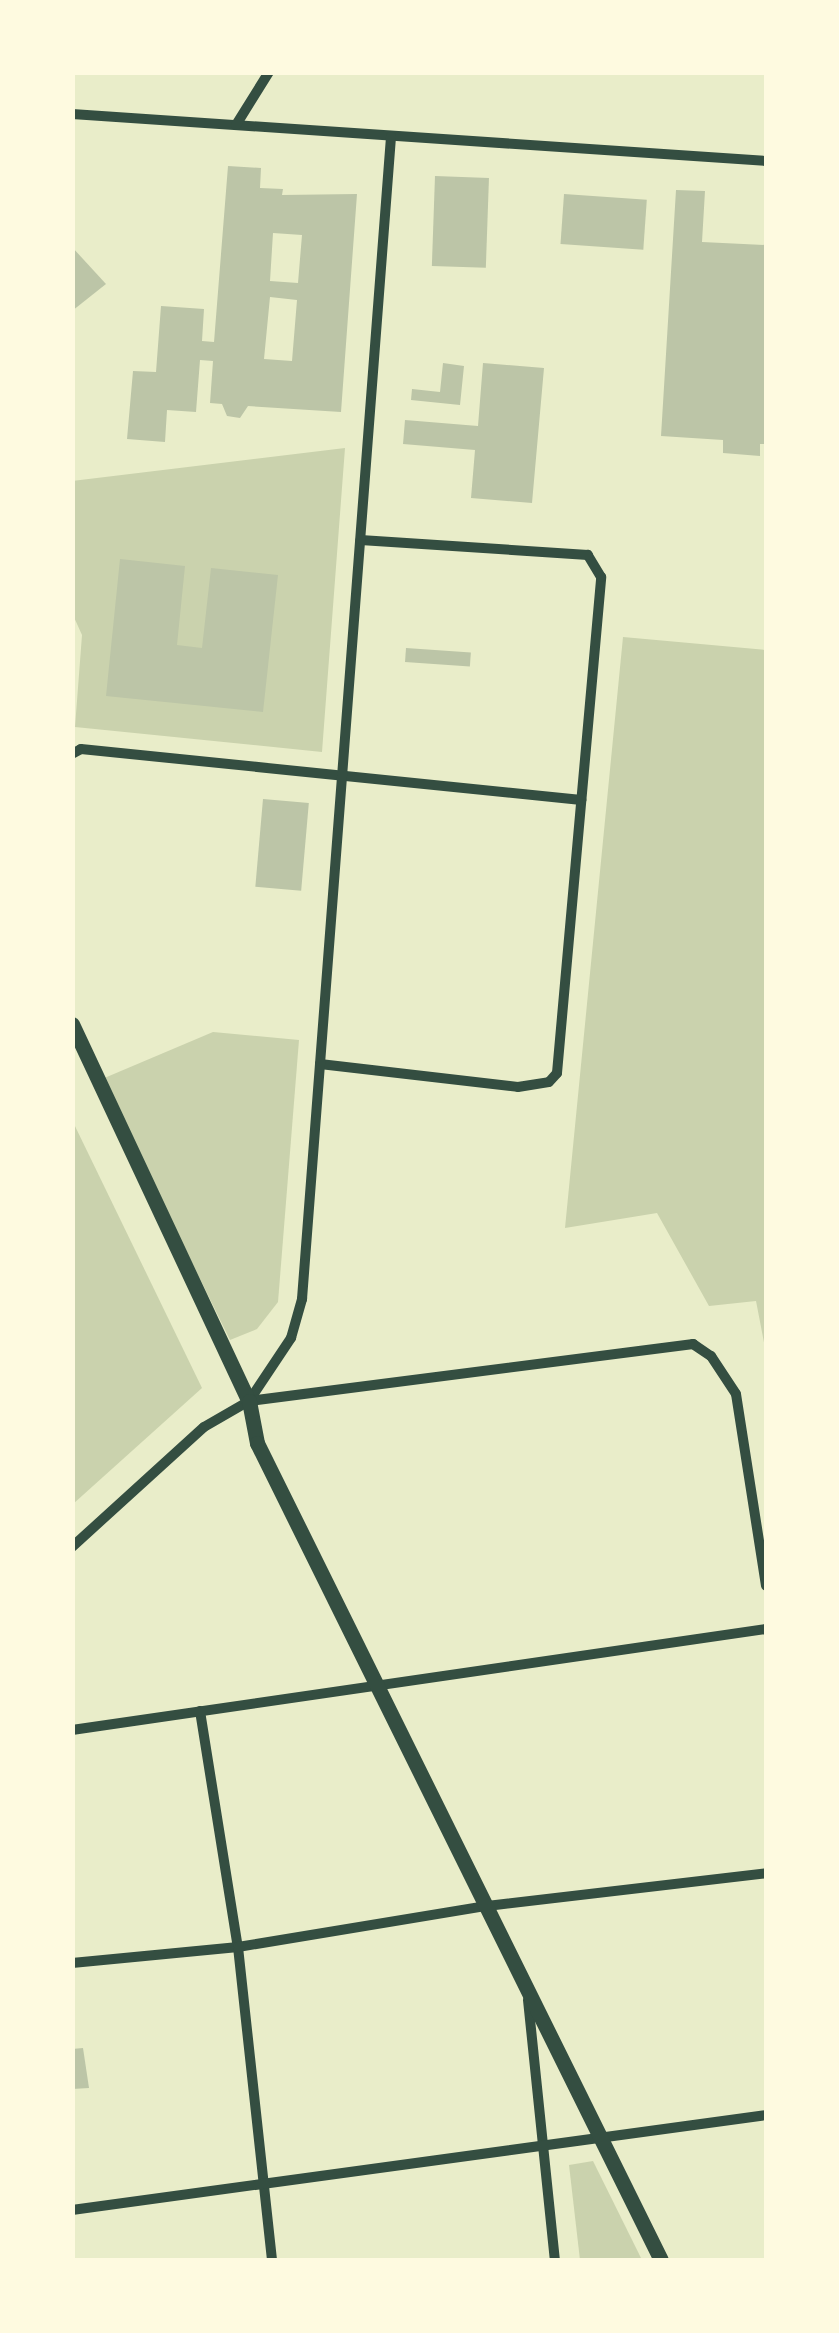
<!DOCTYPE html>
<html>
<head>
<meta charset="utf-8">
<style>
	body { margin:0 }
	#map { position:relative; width:839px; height:2333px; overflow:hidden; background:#e9edc9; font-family:Ubuntu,sans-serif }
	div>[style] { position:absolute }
	.green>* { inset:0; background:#cad2ad }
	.building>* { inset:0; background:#bcc5a7; transform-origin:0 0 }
	.minor>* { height:10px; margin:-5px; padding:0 5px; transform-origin:5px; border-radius:5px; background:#344e41 }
	.tertiary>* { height:15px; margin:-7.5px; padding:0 7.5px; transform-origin:7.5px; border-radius:7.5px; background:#344e41 }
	span { translate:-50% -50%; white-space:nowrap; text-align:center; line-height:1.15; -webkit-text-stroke:8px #fefae0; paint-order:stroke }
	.frame { position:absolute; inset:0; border:75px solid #fefae0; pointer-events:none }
</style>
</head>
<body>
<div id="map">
	<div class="green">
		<i style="clip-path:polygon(345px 448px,322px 752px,75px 727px,82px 635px,73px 615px,72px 481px)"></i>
		<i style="clip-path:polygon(623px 637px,766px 650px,766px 1353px,756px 1301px,709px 1306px,657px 1213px,565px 1228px)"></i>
		<i style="clip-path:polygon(213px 1032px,299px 1040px,278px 1302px,257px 1329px,230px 1340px,102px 1079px)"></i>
		<i style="clip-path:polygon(73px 1122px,202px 1388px,73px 1504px,72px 1122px)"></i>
		<i style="clip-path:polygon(593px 2161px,642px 2260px,580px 2260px,569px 2165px)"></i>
	</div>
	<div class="building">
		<i style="clip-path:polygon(evenodd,228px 166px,261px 168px,260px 188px,283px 189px,282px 195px,357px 194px,341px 412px,248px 406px,240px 418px,227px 416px,222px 404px,210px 403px,213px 361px,200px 360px,196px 412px,167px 410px,165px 442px,127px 439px,133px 371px,156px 372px,161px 306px,204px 309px,202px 341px,214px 342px,228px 166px,273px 233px,302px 235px,298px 283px,270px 281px,273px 233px,228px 166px,270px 297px,297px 300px,292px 361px,264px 359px,270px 297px)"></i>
		<i style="left:435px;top:176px;width:54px;height:90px;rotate:2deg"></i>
		<i style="clip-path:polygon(676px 190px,705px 191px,702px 242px,766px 245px,766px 444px,760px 444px,760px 456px,723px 453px,723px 440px,661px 436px)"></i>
		<i style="left:564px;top:194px;width:83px;height:50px;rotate:4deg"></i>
		<i style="clip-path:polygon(72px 247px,106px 284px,72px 311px)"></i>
		<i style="clip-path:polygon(443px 363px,464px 366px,460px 405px,411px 400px,412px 389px,440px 392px)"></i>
		<i style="clip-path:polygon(483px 363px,544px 368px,532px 503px,471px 498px,475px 450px,403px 444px,405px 420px,478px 426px)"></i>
		<i style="clip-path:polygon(120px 559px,185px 566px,177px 645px,202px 648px,211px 568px,278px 575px,263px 712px,106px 696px)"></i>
		<i style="left:406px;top:648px;width:65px;height:14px;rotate:4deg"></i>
		<i style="left:263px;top:799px;width:46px;height:88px;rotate:5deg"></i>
		<i style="clip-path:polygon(83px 2048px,89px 2088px,72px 2089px,72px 2049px)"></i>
	</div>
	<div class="minor">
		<i style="left:72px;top:114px;width:696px;rotate:3.87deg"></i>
		<i style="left:236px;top:125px;width:62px;rotate:-58.1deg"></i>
		<i style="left:72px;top:754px;width:10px;rotate:-29deg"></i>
		<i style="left:81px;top:749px;width:503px;rotate:5.82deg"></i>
		<i style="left:320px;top:1064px;width:199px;rotate:6.6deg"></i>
		<i style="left:518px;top:1087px;width:31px;rotate:-9deg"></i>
		<i style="left:549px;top:1082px;width:12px;rotate:-48deg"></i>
		<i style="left:557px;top:1073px;width:498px;rotate:-84.9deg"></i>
		<i style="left:601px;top:577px;width:26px;rotate:-121deg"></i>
		<i style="left:588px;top:555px;width:228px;rotate:-176.2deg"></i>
		<i style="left:249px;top:1401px;width:76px;rotate:-56.3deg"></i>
		<i style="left:291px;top:1338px;width:41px;rotate:-74.2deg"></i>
		<i style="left:302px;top:1299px;width:1166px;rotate:-85.62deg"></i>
		<i style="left:72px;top:1547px;width:178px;rotate:-42.3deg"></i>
		<i style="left:204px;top:1427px;width:52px;rotate:-30deg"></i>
		<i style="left:249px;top:1401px;width:448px;rotate:-7.3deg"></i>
		<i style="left:693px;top:1344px;width:22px;rotate:34deg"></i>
		<i style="left:711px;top:1356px;width:45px;rotate:56.7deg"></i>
		<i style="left:736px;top:1394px;width:194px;rotate:81.1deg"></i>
		<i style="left:200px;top:1711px;width:239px;rotate:80.9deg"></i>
		<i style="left:238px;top:1947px;width:315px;rotate:83.8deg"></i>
		<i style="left:72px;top:1730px;width:701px;rotate:-8.28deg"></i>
		<i style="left:72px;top:1963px;width:167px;rotate:-5.5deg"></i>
		<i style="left:238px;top:1947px;width:252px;rotate:-9.4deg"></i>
		<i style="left:487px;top:1906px;width:281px;rotate:-6.7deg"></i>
		<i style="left:528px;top:2000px;width:261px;rotate:84.1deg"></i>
		<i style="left:72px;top:2210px;width:700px;rotate:-7.79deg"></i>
	</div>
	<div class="tertiary">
		<i style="left:72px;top:1024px;width:416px;rotate:64.9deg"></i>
		<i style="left:249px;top:1401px;width:43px;rotate:79.2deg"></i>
		<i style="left:257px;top:1443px;width:911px;rotate:63.69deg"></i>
	</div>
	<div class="frame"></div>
</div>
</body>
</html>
